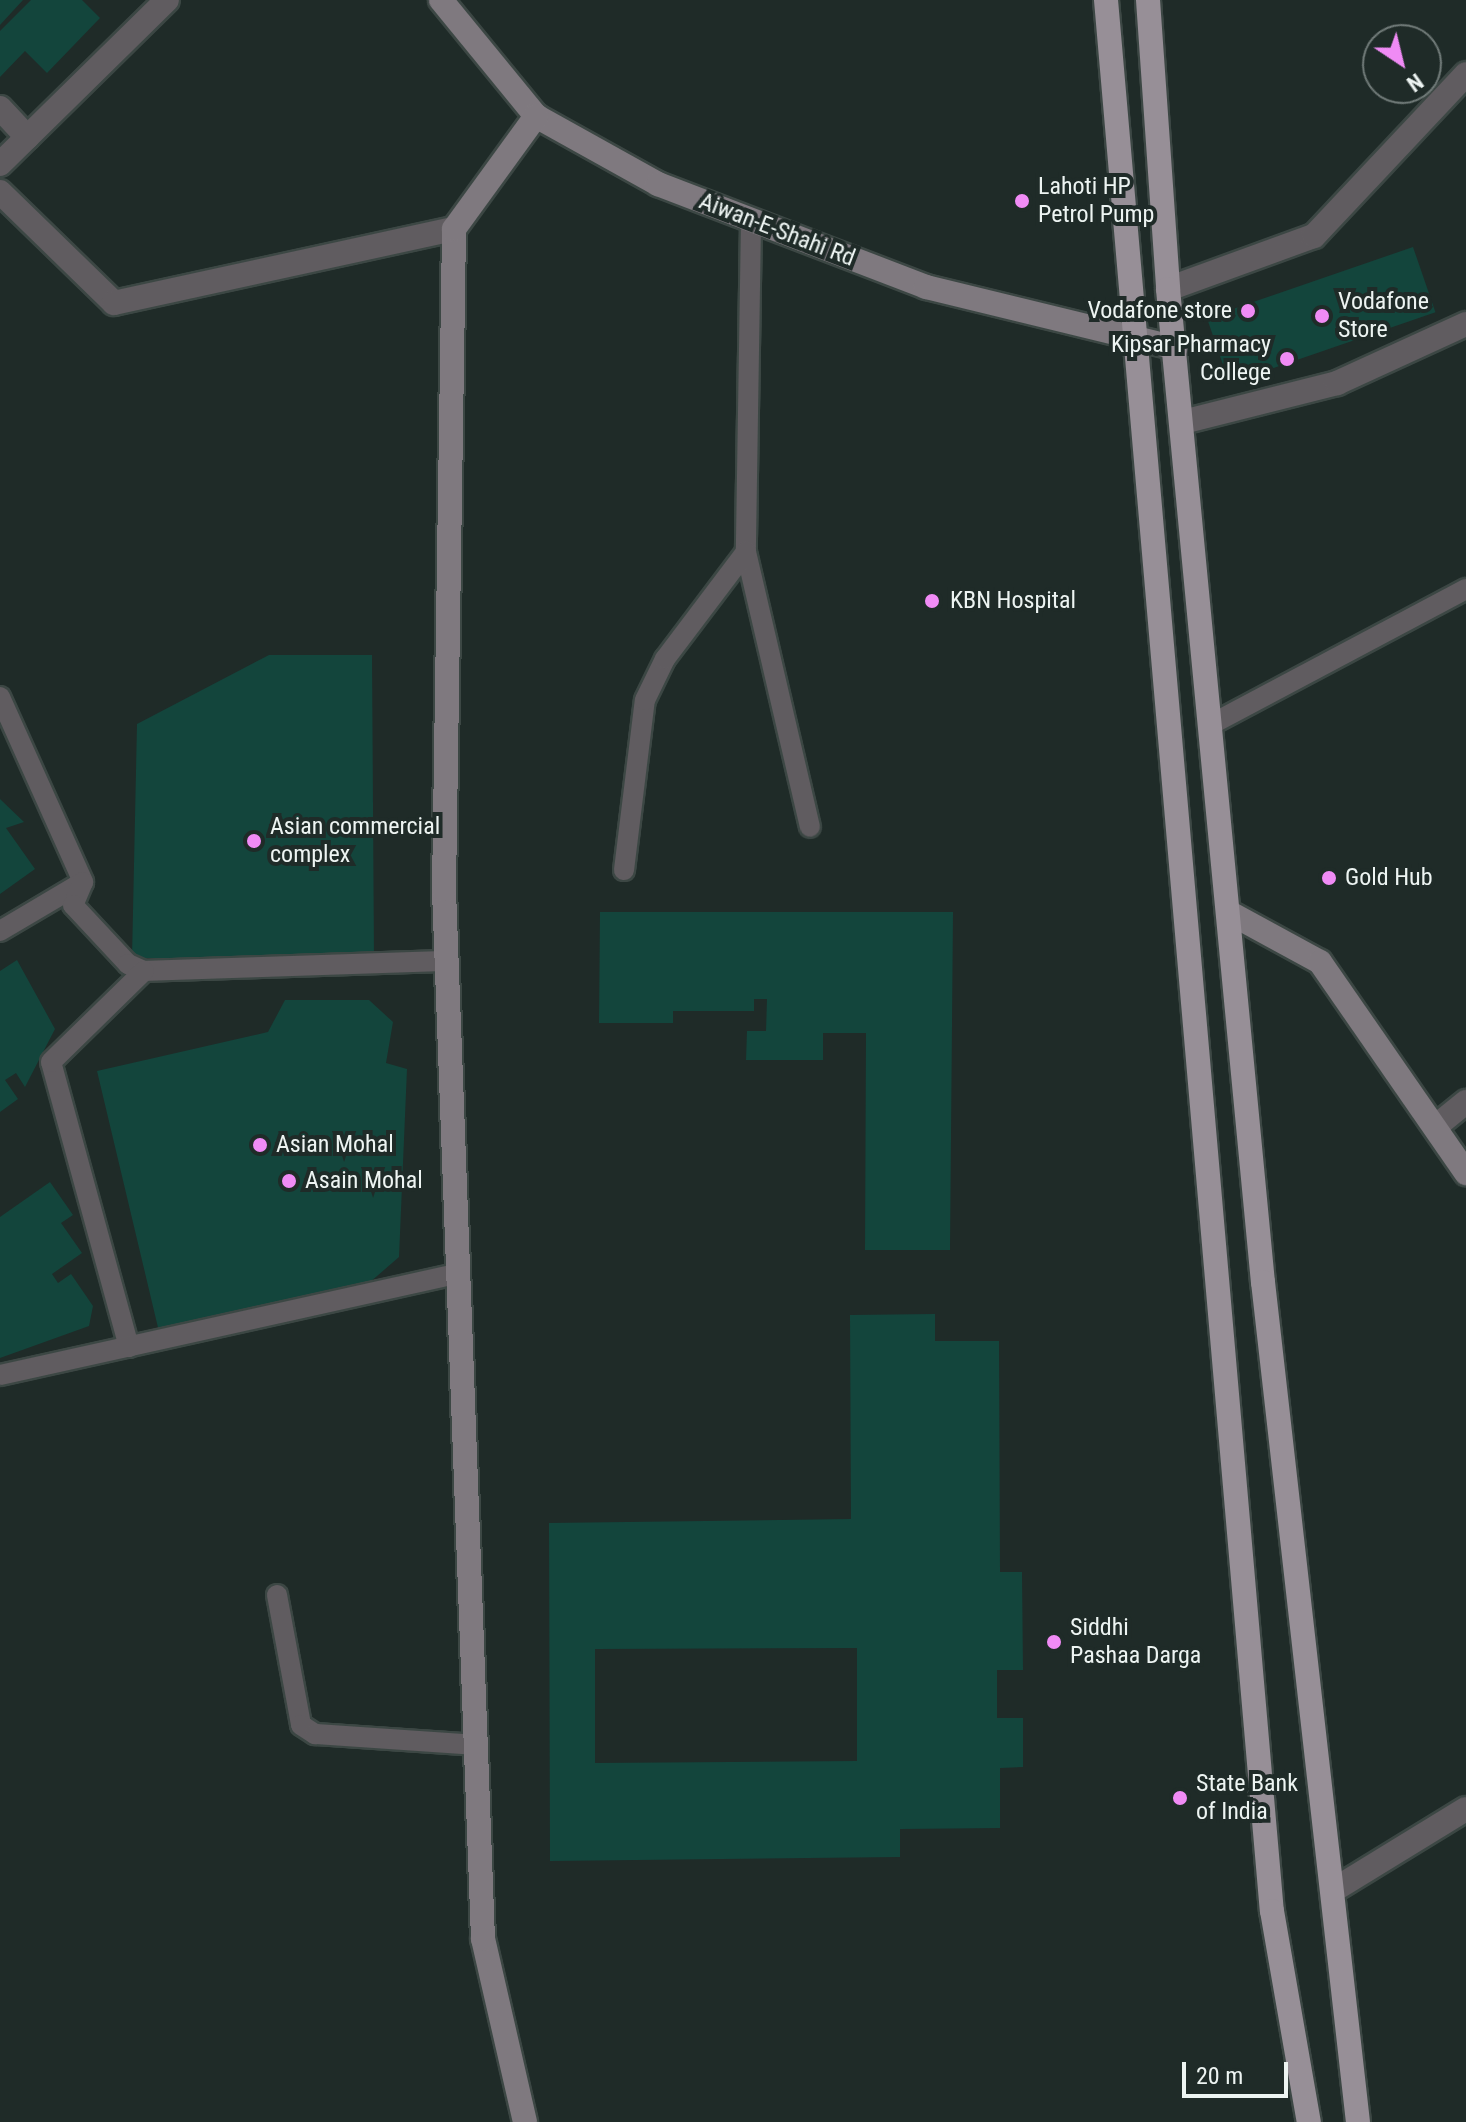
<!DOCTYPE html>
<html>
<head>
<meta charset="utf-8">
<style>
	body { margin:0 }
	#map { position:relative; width:1466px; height:2122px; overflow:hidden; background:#1f2b28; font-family:"Roboto Condensed",sans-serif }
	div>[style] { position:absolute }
	.building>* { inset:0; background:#13453c; transform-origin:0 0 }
	.roads { filter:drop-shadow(2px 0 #3c4744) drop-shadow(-2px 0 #3c4744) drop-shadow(0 2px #3c4744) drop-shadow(0 -2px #3c4744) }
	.lane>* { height:20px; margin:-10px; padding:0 10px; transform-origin:10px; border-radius:10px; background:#605c60 }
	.street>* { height:24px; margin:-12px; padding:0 12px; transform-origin:12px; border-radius:12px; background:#605c60 }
	.secondary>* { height:24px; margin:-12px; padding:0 12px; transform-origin:12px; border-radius:12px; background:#7f797f }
	.primary>* { height:24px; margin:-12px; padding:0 12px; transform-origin:12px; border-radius:12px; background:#978f97 }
	.dots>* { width:22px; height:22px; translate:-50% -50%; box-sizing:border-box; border:4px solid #1f2b28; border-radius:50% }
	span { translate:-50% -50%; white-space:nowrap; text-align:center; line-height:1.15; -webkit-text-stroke:8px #1f2b28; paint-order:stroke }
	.poi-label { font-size:24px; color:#edf4f2 }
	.left { translate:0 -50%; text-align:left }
	.right { translate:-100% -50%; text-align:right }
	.street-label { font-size:24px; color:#edf4f2 }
	.north { position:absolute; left:1362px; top:24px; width:80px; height:80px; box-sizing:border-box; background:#1f2b28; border:2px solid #717b79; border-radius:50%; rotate:145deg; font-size:22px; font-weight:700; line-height:32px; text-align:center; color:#edf4f2 }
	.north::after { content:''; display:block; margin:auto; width:28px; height:36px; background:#f08bf5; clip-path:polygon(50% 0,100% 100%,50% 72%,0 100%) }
	.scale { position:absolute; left:1182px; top:2062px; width:106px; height:36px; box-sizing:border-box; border:4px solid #edf4f2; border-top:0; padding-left:10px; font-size:24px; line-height:28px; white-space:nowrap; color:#edf4f2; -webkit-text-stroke:6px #1f2b28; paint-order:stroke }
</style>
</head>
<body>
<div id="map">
	<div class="building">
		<i style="clip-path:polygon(0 0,23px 0,0 25px)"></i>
		<i style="clip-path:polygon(31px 0,82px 0,100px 18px,47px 73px,25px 51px,0 77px,0 31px)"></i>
		<i style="left:1413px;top:247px;width:69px;height:218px;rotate:71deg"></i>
		<i style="clip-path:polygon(269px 655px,372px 655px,374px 958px,132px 958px,137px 724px)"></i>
		<i style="clip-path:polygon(0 799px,24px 822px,6px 828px,35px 869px,0 894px)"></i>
		<i style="clip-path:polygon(600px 912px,953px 912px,950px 1250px,865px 1250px,866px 1033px,823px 1033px,823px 1060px,746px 1060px,747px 1031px,766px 1031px,767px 999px,754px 999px,754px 1011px,673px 1011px,673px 1023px,599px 1023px)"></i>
		<i style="clip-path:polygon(17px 960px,55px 1029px,25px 1087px,16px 1073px,5px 1080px,18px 1099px,0 1112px,0 971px)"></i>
		<i style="clip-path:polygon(285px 1000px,369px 1000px,393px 1022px,386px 1063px,407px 1069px,399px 1257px,354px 1296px,160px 1336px,97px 1071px,268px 1032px)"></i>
		<i style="clip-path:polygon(50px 1182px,73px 1215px,61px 1223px,82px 1253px,52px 1274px,58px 1283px,71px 1274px,93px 1306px,89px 1326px,0 1358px,0 1217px)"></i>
		<i style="clip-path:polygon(evenodd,935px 1314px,935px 1341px,999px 1341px,1000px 1572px,1022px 1572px,1023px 1670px,997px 1670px,997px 1718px,1023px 1718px,1023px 1767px,1000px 1768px,1000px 1828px,900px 1829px,900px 1857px,550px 1861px,549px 1523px,851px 1519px,850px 1315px,935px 1314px,857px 1648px,857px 1761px,595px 1763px,595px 1649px,857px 1648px)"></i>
	</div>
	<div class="roads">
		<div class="lane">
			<i style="left:751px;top:222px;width:330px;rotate:90.9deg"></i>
			<i style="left:746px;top:552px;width:282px;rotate:76.9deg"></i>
			<i style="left:0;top:697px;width:203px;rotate:65.8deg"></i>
			<i style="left:1212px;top:724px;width:288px;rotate:-28deg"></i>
			<i style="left:624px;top:870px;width:171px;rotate:-83deg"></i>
			<i style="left:645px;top:700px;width:46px;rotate:-64deg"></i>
			<i style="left:665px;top:659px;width:134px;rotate:-52.9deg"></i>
			<i style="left:0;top:931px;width:96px;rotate:-30.6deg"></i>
			<i style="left:83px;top:882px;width:25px;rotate:113deg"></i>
			<i style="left:73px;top:905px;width:81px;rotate:47deg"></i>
			<i style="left:128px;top:964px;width:17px;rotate:24deg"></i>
			<i style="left:144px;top:971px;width:304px;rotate:-1.9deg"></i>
			<i style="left:129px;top:1347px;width:295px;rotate:-105.3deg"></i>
			<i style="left:51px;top:1062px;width:130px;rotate:-44.4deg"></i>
			<i style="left:0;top:1375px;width:466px;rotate:-12.5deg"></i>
			<i style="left:277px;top:1595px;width:132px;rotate:79.5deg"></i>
			<i style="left:301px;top:1725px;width:17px;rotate:33deg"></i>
			<i style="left:315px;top:1734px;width:160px;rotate:3.9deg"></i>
		</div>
		<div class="street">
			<i style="left:0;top:108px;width:40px;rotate:47deg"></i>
			<i style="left:0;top:164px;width:234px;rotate:-44.5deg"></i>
			<i style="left:0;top:192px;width:159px;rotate:44.2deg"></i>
			<i style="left:114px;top:303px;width:348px;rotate:-12.3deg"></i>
			<i style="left:1168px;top:289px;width:155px;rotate:-20deg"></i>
			<i style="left:1314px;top:236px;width:222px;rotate:-46.8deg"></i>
			<i style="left:1183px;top:422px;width:159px;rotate:-14.2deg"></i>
			<i style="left:1337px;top:383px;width:142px;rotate:-24.6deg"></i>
			<i style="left:1435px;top:1127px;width:40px;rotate:-39deg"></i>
			<i style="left:1337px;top:1888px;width:151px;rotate:-31.5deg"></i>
		</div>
		<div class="secondary">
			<i style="left:441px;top:0;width:150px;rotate:50.7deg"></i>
			<i style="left:536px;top:116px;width:140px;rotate:29.1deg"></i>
			<i style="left:658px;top:184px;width:287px;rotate:21deg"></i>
			<i style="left:926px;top:287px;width:257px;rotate:13.7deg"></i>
			<i style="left:1230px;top:913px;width:102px;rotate:28.6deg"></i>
			<i style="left:1320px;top:962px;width:257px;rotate:55.3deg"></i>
			<i style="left:525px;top:2122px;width:188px;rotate:-102.9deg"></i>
			<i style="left:483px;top:1939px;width:1051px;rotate:-92.13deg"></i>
			<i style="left:444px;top:889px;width:660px;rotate:-89.13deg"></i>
			<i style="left:454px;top:229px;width:140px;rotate:-54deg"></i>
		</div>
		<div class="primary">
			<i style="left:1106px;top:0;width:1918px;rotate:85.04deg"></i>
			<i style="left:1272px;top:1911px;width:214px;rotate:80.1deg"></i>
			<i style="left:1148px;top:0;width:290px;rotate:86deg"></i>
			<i style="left:1168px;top:289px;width:998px;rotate:84.54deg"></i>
			<i style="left:1263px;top:1282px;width:845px;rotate:83.55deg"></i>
		</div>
	</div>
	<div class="dots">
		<i style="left:1022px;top:201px;background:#f08bf5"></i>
		<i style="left:1248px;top:311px;background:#f08bf5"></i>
		<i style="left:1322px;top:316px;background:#f08bf5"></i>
		<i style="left:1287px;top:359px;background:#f08bf5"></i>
		<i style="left:932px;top:601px;background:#f08bf5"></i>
		<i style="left:254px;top:841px;background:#f08bf5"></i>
		<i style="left:1329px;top:878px;background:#f08bf5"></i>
		<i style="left:260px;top:1145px;background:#f08bf5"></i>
		<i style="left:289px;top:1181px;background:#f08bf5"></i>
		<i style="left:1054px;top:1642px;background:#f08bf5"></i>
		<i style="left:1180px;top:1798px;background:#f08bf5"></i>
	</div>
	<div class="poi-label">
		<span class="left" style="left:1038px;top:201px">Lahoti HP<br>Petrol Pump</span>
		<span class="left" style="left:1338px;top:316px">Vodafone<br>Store</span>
		<span class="right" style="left:1232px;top:311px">Vodafone store</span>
		<span class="right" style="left:1271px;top:359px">Kipsar Pharmacy<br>College</span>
		<span class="left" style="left:950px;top:601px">KBN Hospital</span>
		<span class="left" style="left:270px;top:841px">Asian commercial<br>complex</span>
		<span class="left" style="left:1345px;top:878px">Gold Hub</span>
		<span class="left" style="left:276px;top:1145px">Asian Mohal</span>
		<span class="left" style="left:305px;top:1181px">Asain Mohal</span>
		<span class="left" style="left:1070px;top:1642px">Siddhi<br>Pashaa Darga</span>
		<span class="left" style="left:1196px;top:1798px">State Bank<br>of India</span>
	</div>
	<div class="street-label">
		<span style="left:777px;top:230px;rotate:21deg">Aiwan-E-Shahi Rd</span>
	</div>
	<div class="north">N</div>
	<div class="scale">20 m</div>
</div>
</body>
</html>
